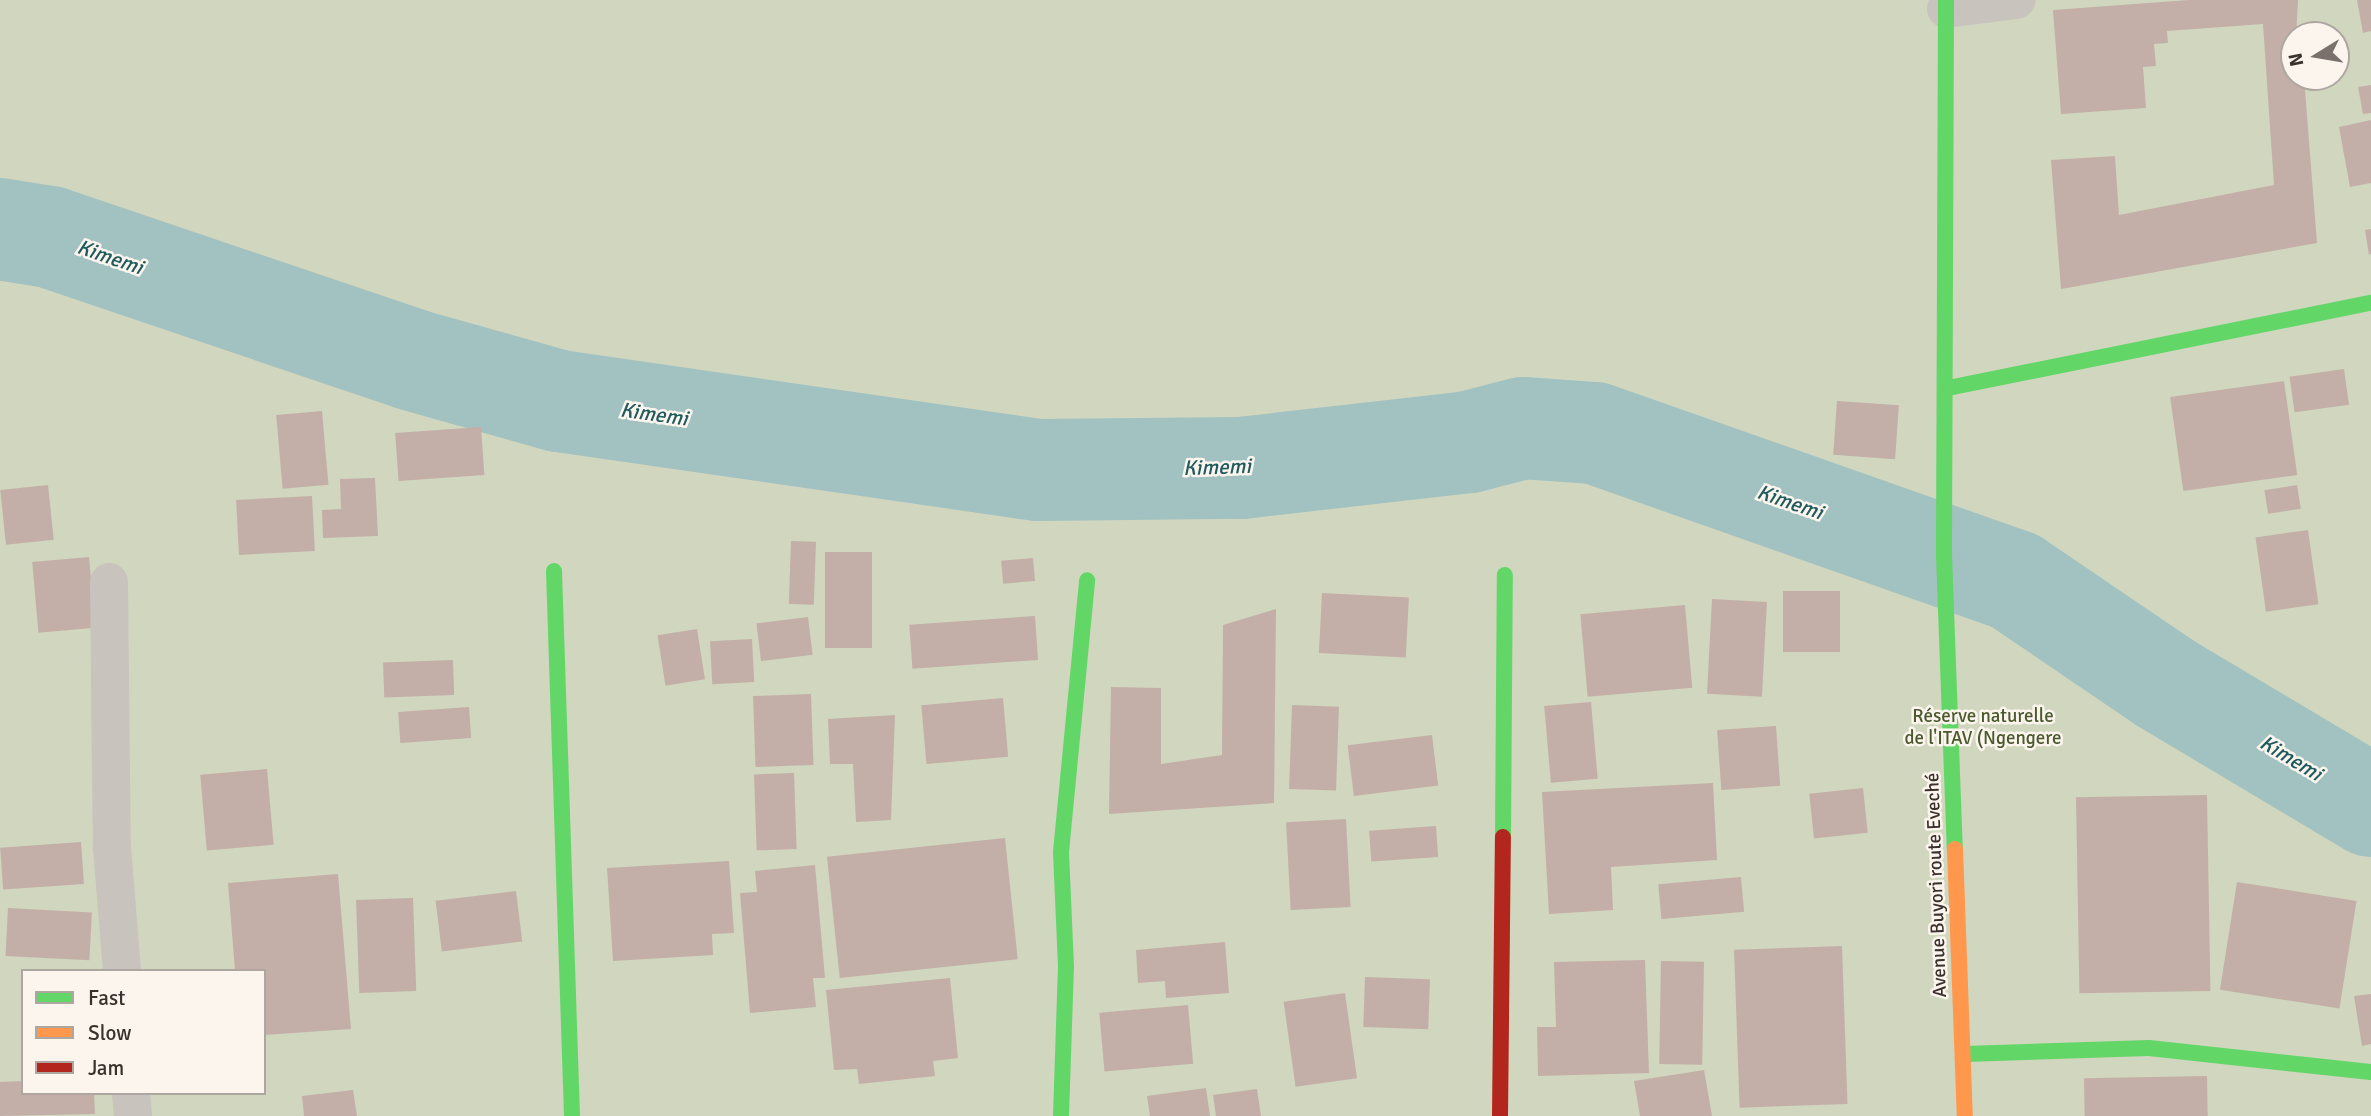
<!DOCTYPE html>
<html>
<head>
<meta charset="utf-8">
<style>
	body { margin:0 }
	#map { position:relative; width:2371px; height:1116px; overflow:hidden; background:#f0ebe5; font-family:Signika,sans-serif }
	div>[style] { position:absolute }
	.green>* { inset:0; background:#d1d6bf }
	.river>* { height:102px; margin:-51px; padding:0 51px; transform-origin:51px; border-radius:51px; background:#a1c2c1 }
	.building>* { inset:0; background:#c3afa7; transform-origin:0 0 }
	.street>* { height:38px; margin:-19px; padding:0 19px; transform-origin:19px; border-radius:19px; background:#c9c3be }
	.fast>* { height:16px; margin:-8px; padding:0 8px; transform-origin:8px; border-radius:8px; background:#63d668 }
	.slow>* { height:16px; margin:-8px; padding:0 8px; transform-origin:8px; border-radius:8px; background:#ff974d }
	.jam>* { height:16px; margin:-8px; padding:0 8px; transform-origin:8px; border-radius:8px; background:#b3261e }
	span { translate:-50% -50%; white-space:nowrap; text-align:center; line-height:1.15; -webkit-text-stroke:5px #fbf5ee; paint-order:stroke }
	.park-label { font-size:19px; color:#4a5a2e }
	.street-label { font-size:19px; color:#3b302b }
	.water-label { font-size:21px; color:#1f5a5e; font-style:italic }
	.legend { position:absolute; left:21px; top:969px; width:245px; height:126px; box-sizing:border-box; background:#fbf5ee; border:2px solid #aea6a0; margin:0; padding:9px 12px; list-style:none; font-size:21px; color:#3b302b }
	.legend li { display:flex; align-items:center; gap:14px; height:35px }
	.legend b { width:35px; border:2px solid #aea6a0 }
	.north { position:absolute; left:2280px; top:21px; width:70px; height:70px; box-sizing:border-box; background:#fbf5ee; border:2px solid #aea6a0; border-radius:50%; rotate:259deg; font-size:19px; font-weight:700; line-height:28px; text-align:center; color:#3b302b }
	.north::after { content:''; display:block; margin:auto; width:24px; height:32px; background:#7a716c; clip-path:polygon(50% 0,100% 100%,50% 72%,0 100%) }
</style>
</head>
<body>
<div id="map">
	<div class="green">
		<i style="clip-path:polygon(evenodd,0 0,2371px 0,2371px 1116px,0 1116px,0 0,2294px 35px,2336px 35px,2336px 77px,2294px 77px,2294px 35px,0 0,23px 971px,264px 971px,264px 1093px,23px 1093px,23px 971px)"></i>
	</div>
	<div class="river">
		<i style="left:0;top:229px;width:51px;rotate:9.1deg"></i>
		<i style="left:50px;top:237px;width:383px;rotate:18.7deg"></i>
		<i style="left:413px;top:360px;width:152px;rotate:15.7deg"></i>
		<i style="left:559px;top:401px;width:484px;rotate:8.2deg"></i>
		<i style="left:1038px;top:470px;width:203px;rotate:-0.6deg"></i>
		<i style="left:1241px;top:468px;width:229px;rotate:-6.5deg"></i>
		<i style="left:1469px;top:442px;width:56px;rotate:-14.5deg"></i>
		<i style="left:1523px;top:428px;width:72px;rotate:4deg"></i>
		<i style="left:1595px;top:433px;width:445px;rotate:19.4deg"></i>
		<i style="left:2015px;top:581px;width:181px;rotate:34.2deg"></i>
		<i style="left:2165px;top:683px;width:240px;rotate:30.8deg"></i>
	</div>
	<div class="building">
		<i style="clip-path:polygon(2189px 0,2298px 0,2294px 77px,2304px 77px,2317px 243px,2061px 289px,2051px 160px,2115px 156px,2119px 215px,2274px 185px,2263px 24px,2167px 31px,2168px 43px,2154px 44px,2156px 66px,2143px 67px,2146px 108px,2061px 114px,2053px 10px)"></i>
		<i style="clip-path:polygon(2357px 0,2371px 0,2371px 31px,2363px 33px)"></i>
		<i style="clip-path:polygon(2371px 85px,2371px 113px,2363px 114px,2358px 87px)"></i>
		<i style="clip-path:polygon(2371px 120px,2371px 183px,2350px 187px,2339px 127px)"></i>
		<i style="clip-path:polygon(2371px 229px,2371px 254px,2369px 255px,2365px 230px)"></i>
		<i style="left:2344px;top:369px;width:36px;height:55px;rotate:82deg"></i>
		<i style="left:2284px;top:381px;width:95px;height:115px;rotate:82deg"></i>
		<i style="left:1837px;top:401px;width:62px;height:54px;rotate:4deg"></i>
		<i style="left:322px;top:411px;width:74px;height:46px;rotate:85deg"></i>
		<i style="left:481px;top:427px;width:48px;height:86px;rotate:86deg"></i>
		<i style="clip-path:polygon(375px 478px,378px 536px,323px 538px,322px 510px,341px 509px,340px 479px)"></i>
		<i style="left:48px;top:485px;width:55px;height:48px;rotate:84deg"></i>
		<i style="left:2297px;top:485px;width:24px;height:33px;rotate:81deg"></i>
		<i style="left:312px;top:496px;width:55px;height:76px;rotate:87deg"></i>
		<i style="left:2308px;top:530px;width:75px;height:53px;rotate:82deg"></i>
		<i style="left:791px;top:541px;width:25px;height:63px;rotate:2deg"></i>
		<i style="left:825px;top:552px;width:47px;height:96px"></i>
		<i style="left:89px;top:557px;width:71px;height:57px;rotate:85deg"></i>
		<i style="left:1033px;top:558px;width:23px;height:32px;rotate:85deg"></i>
		<i style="left:1840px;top:591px;width:61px;height:57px;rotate:90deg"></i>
		<i style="left:1322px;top:593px;width:87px;height:60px;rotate:3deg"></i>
		<i style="left:1712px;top:599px;width:55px;height:95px;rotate:3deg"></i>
		<i style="left:1685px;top:605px;width:83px;height:105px;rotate:85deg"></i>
		<i style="clip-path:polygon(1276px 609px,1274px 803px,1109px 814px,1111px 687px,1161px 688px,1161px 764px,1222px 755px,1223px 625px)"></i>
		<i style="left:1035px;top:616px;width:44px;height:126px;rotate:86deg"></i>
		<i style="left:808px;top:617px;width:38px;height:52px;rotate:83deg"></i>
		<i style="left:697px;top:629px;width:51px;height:40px;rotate:81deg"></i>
		<i style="left:752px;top:639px;width:43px;height:42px;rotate:87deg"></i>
		<i style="left:453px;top:660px;width:35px;height:70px;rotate:88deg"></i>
		<i style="left:811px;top:694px;width:71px;height:58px;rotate:88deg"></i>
		<i style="left:1003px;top:698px;width:59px;height:82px;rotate:85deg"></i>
		<i style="left:1591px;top:702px;width:77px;height:47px;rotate:85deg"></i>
		<i style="left:1292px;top:705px;width:47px;height:84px;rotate:2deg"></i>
		<i style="left:469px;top:707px;width:31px;height:71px;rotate:86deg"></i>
		<i style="clip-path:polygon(895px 715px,891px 820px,856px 822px,853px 764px,830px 764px,828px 719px)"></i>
		<i style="left:1776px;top:726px;width:60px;height:59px;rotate:86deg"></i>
		<i style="left:1432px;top:735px;width:51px;height:85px;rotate:83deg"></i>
		<i style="left:267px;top:769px;width:76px;height:67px;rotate:85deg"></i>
		<i style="left:794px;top:773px;width:76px;height:40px;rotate:88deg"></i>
		<i style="clip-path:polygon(1713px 783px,1717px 860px,1611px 867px,1613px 910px,1549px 914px,1542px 792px)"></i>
		<i style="left:1863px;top:788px;width:45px;height:54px;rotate:84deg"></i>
		<i style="left:2207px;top:795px;width:196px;height:131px;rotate:89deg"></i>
		<i style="left:1346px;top:819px;width:88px;height:60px;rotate:87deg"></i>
		<i style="left:1436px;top:826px;width:31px;height:67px;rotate:86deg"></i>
		<i style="left:1005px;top:838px;width:122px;height:179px;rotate:84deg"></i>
		<i style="left:81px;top:842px;width:42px;height:81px;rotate:86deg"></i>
		<i style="clip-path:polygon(729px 861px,734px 933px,712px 934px,713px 955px,613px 961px,607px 868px)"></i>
		<i style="clip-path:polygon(815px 865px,825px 978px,813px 978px,816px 1007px,750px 1013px,740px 893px,757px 892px,755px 871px)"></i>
		<i style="clip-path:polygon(338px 874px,351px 1029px,264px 1035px,264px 971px,235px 971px,228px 883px)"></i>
		<i style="left:1741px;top:877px;width:35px;height:83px;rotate:85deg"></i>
		<i style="left:2237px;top:882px;width:121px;height:109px;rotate:9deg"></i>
		<i style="left:516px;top:891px;width:51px;height:81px;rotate:83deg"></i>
		<i style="left:413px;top:898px;width:93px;height:57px;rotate:88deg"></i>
		<i style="left:8px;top:908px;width:84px;height:48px;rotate:3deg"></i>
		<i style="clip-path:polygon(1225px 942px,1229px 993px,1166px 998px,1165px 981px,1138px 983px,1136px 950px)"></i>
		<i style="left:1842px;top:946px;width:158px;height:108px;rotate:88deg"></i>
		<i style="clip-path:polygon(1645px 960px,1649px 1073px,1538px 1076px,1537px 1027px,1556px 1027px,1554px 962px)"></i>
		<i style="left:1661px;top:961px;width:43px;height:103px;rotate:1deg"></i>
		<i style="left:1365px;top:977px;width:65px;height:50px;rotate:2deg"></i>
		<i style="clip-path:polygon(950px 978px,958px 1058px,933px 1061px,935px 1076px,859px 1084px,857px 1069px,834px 1070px,826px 990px)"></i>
		<i style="left:1345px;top:993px;width:86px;height:62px;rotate:82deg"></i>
		<i style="clip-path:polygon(2371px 994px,2371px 1044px,2362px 1046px,2354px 996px)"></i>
		<i style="left:1188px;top:1005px;width:59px;height:89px;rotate:85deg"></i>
		<i style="clip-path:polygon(1704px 1070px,1712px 1116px,1640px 1116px,1634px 1081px)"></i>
		<i style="left:2207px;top:1076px;width:40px;height:123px;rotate:89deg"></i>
		<i style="clip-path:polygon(23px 1081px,23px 1093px,94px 1093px,95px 1114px,0 1116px,0 1082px)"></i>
		<i style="clip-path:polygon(1206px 1088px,1210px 1116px,1150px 1116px,1147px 1096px)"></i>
		<i style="clip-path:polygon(1257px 1089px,1261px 1116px,1216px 1116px,1213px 1095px)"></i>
		<i style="clip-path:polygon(353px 1090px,357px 1116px,304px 1116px,302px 1096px)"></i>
	</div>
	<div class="street">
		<i style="left:1946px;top:9px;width:71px;rotate:-7.3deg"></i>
		<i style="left:109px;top:582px;width:265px;rotate:89.4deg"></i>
		<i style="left:112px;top:847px;width:124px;rotate:85.4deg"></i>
		<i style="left:131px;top:1093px;width:23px;rotate:85deg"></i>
	</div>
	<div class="fast">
		<i style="left:1946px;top:0;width:555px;rotate:90.21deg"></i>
		<i style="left:1944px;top:555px;width:294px;rotate:87.9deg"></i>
		<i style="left:1948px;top:388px;width:431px;rotate:-11.4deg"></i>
		<i style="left:554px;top:571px;width:545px;rotate:88.11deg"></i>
		<i style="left:1503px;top:837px;width:262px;rotate:-89.6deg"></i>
		<i style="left:1965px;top:1054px;width:184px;rotate:-1.9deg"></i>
		<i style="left:2149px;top:1048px;width:223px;rotate:6.2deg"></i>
		<i style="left:1061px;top:1116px;width:149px;rotate:-88.1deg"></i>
		<i style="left:1066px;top:967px;width:115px;rotate:-92.5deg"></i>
		<i style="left:1061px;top:852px;width:273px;rotate:-84.5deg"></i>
	</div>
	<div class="slow">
		<i style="left:1955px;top:849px;width:267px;rotate:87.9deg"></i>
	</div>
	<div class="jam">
		<i style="left:1500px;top:1116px;width:279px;rotate:-89.4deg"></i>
	</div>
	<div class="park-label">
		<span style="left:1983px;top:728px">Réserve naturelle<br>de l'ITAV (Ngengere</span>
	</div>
	<div class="street-label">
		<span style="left:1937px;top:885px;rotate:-92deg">Avenue Buyori route Eveché</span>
	</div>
	<div class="water-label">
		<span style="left:110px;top:257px;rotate:19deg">Kimemi</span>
		<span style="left:654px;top:414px;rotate:8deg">Kimemi</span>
		<span style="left:1217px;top:467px;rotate:-2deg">Kimemi</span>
		<span style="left:1790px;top:502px;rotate:19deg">Kimemi</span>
		<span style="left:2291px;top:758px;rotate:31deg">Kimemi</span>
	</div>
	<ul class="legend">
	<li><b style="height:9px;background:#63d668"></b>Fast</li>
	<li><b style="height:9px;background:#ff974d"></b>Slow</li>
	<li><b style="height:9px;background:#b3261e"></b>Jam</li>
	</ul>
	<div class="north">N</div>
</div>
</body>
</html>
